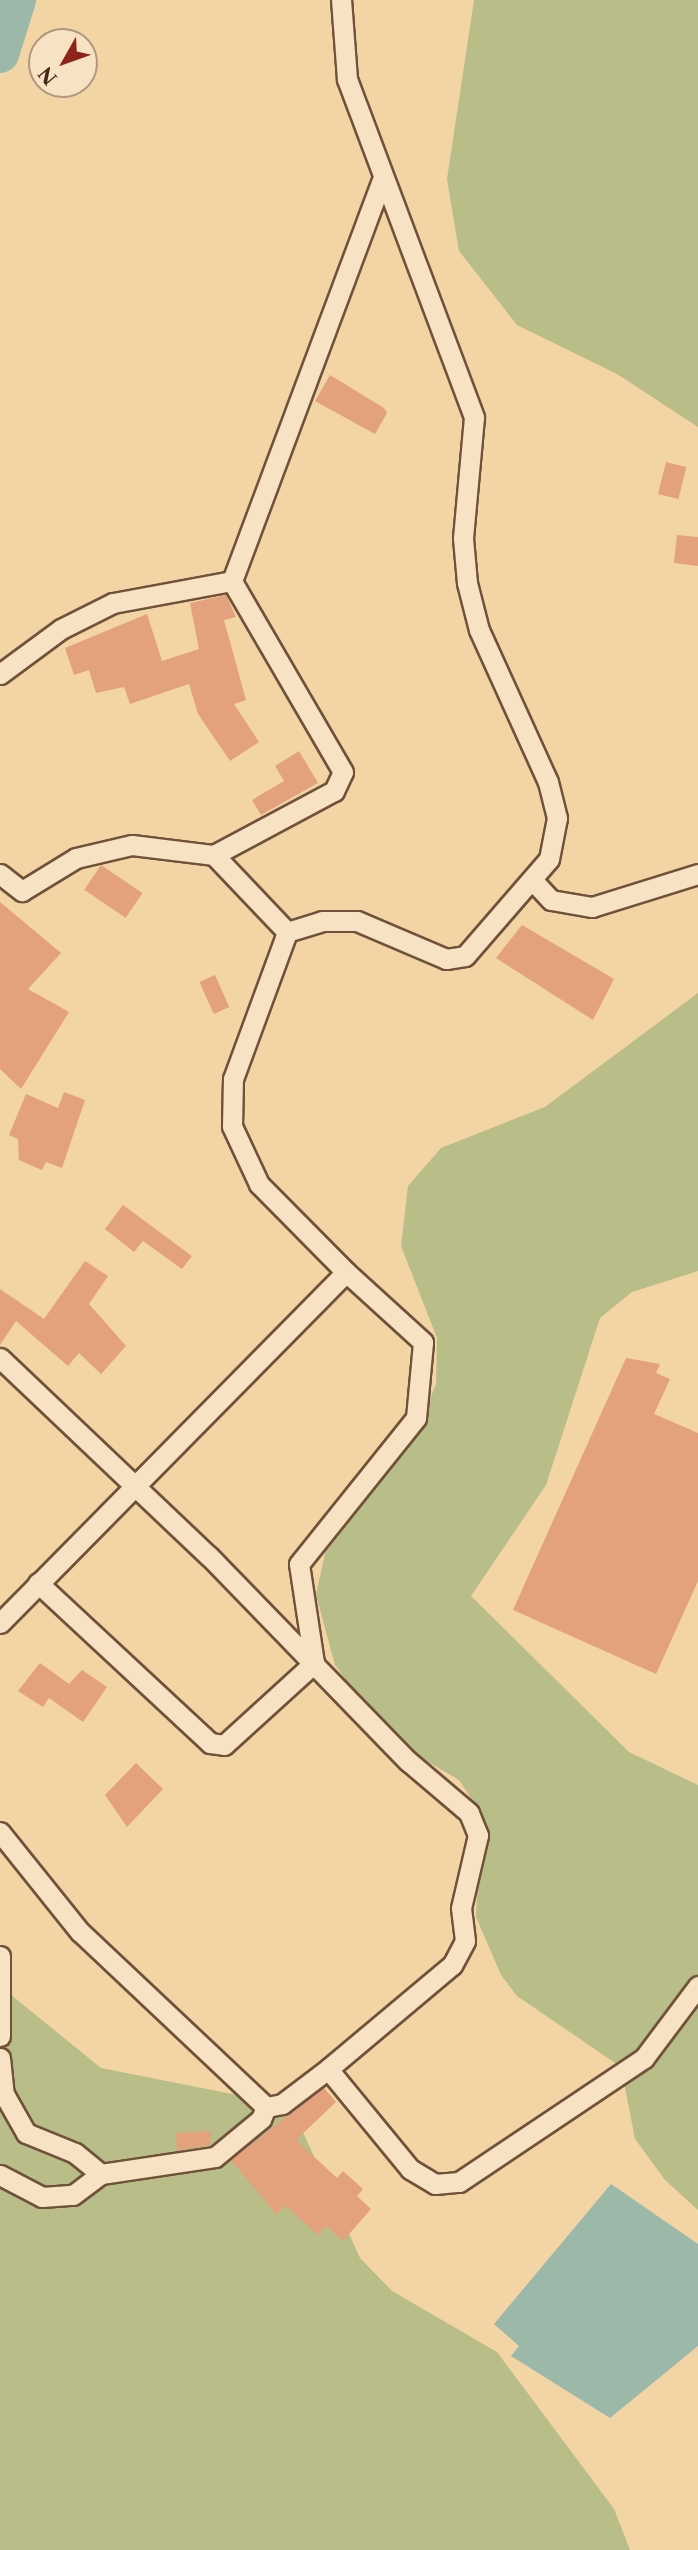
<!DOCTYPE html>
<html>
<head>
<meta charset="utf-8">
<style>
	body { margin:0 }
	#map { position:relative; width:698px; height:2550px; overflow:hidden; background:#f2d4a5; font-family:"Libre Caslon Text",serif }
	div>[style] { position:absolute }
	.green>* { inset:0; background:#b9bd87 }
	.water>* { inset:0; background:#9bb8a8 }
	.river>* { height:38px; margin:-19px; padding:0 19px; transform-origin:19px; border-radius:19px; background:#9bb8a8 }
	.building>* { inset:0; background:#e3a17d; transform-origin:0 0 }
	.roads { filter:drop-shadow(2px 0 #70523a) drop-shadow(-2px 0 #70523a) drop-shadow(0 2px #70523a) drop-shadow(0 -2px #70523a) }
	.minor>* { height:19px; margin:-9.5px; padding:0 9.5px; transform-origin:9.5px; border-radius:9.5px; background:#f7e3c4 }
	span { translate:-50% -50%; white-space:nowrap; text-align:center; line-height:1.15; -webkit-text-stroke:7px #f7e3c4; paint-order:stroke }
	.north { position:absolute; left:28px; top:28px; width:70px; height:70px; box-sizing:border-box; background:#f7e3c4; border:2px solid #b0977f; border-radius:50%; rotate:230deg; font-size:19px; font-weight:700; line-height:28px; text-align:center; color:#452617 }
	.north::after { content:''; display:block; margin:auto; width:24px; height:32px; background:#8f2418; clip-path:polygon(50% 0,100% 100%,50% 72%,0 100%) }
</style>
</head>
<body>
<div id="map">
	<div class="green">
		<i style="clip-path:polygon(474px 0,698px 0,698px 427px,617px 374px,517px 325px,459px 251px,447px 179px)"></i>
		<i style="clip-path:polygon(698px 993px,698px 1271px,632px 1292px,600px 1318px,546px 1485px,471px 1596px,629px 1752px,698px 1785px,698px 2210px,665px 2180px,635px 2139px,621px 2067px,517px 1996px,501px 1975px,476px 1917px,481px 1813px,459px 1780px,387px 1738px,335px 1665px,316px 1595px,325px 1553px,414px 1439px,436px 1384px,437px 1338px,401px 1246px,408px 1186px,441px 1148px,545px 1107px)"></i>
		<i style="clip-path:polygon(0 1986px,101px 2068px,272px 2102px,302px 2130px,360px 2258px,392px 2291px,497px 2352px,614px 2509px,630px 2550px,0 2550px)"></i>
	</div>
	<div class="water">
		<i style="clip-path:polygon(611px 2184px,698px 2244px,698px 2346px,610px 2418px,511px 2356px,519px 2346px,494px 2324px)"></i>
	</div>
	<div class="river">
		<i style="left:0;top:54px;width:57px;rotate:-72.5deg"></i>
	</div>
	<div class="building">
		<i style="clip-path:polygon(330px 375px,384px 408px,387px 413px,375px 434px,315px 401px)"></i>
		<i style="left:666px;top:462px;width:21px;height:33px;rotate:14deg"></i>
		<i style="clip-path:polygon(677px 535px,698px 537px,698px 566px,674px 563px)"></i>
		<i style="clip-path:polygon(226px 595px,236px 617px,224px 620px,246px 700px,234px 704px,259px 742px,230px 761px,198px 714px,189px 684px,130px 704px,124px 687px,96px 693px,89px 670px,74px 675px,65px 648px,147px 614px,162px 661px,199px 649px,190px 603px)"></i>
		<i style="clip-path:polygon(299px 751px,318px 783px,261px 815px,252px 800px,284px 781px,275px 766px)"></i>
		<i style="left:101px;top:865px;width:50px;height:30px;rotate:34deg"></i>
		<i style="clip-path:polygon(0 902px,61px 953px,28px 989px,69px 1012px,21px 1089px,0 1069px)"></i>
		<i style="clip-path:polygon(522px 925px,614px 979px,593px 1020px,496px 958px)"></i>
		<i style="left:215px;top:975px;width:35px;height:17px;rotate:66deg"></i>
		<i style="clip-path:polygon(64px 1092px,85px 1100px,62px 1168px,46px 1162px,42px 1170px,19px 1160px,18px 1139px,9px 1135px,26px 1094px,58px 1108px)"></i>
		<i style="clip-path:polygon(123px 1205px,192px 1256px,182px 1269px,143px 1241px,134px 1252px,105px 1229px)"></i>
		<i style="clip-path:polygon(85px 1261px,108px 1276px,89px 1304px,126px 1346px,101px 1374px,79px 1353px,68px 1366px,16px 1321px,0 1345px,0 1289px,44px 1319px)"></i>
		<i style="clip-path:polygon(626px 1358px,660px 1364px,656px 1373px,670px 1379px,654px 1414px,698px 1433px,698px 1581px,656px 1674px,513px 1610px)"></i>
		<i style="clip-path:polygon(40px 1663px,69px 1684px,82px 1670px,107px 1687px,83px 1722px,49px 1698px,43px 1707px,18px 1691px)"></i>
		<i style="clip-path:polygon(136px 1763px,163px 1789px,127px 1827px,105px 1795px)"></i>
		<i style="clip-path:polygon(324px 2088px,336px 2102px,296px 2140px,337px 2178px,343px 2171px,363px 2189px,357px 2196px,371px 2209px,343px 2241px,326px 2226px,318px 2235px,286px 2206px,276px 2214px,231px 2160px)"></i>
		<i style="clip-path:polygon(211px 2131px,210px 2145px,177px 2150px,176px 2133px)"></i>
	</div>
	<div class="roads">
		<div class="minor">
			<i style="left:232px;top:581px;width:429px;rotate:-69.5deg"></i>
			<i style="left:0;top:674px;width:76px;rotate:-36.4deg"></i>
			<i style="left:61px;top:629px;width:58px;rotate:-26.6deg"></i>
			<i style="left:113px;top:603px;width:121px;rotate:-10.5deg"></i>
			<i style="left:214px;top:855px;width:106px;rotate:46.5deg"></i>
			<i style="left:0;top:874px;width:28px;rotate:38deg"></i>
			<i style="left:22px;top:891px;width:63px;rotate:-31.4deg"></i>
			<i style="left:76px;top:858px;width:57px;rotate:-13.1deg"></i>
			<i style="left:132px;top:845px;width:83px;rotate:7deg"></i>
			<i style="left:214px;top:855px;width:136px;rotate:-28.1deg"></i>
			<i style="left:334px;top:791px;width:21px;rotate:-65deg"></i>
			<i style="left:343px;top:772px;width:221px;rotate:-120.2deg"></i>
			<i style="left:535px;top:883px;width:23px;rotate:47deg"></i>
			<i style="left:551px;top:900px;width:42px;rotate:9.7deg"></i>
			<i style="left:592px;top:907px;width:111px;rotate:-17.3deg"></i>
			<i style="left:0;top:1358px;width:288px;rotate:43.5deg"></i>
			<i style="left:209px;top:1556px;width:286px;rotate:45.9deg"></i>
			<i style="left:408px;top:1761px;width:80px;rotate:40.4deg"></i>
			<i style="left:469px;top:1813px;width:24px;rotate:68deg"></i>
			<i style="left:478px;top:1835px;width:75px;rotate:103.1deg"></i>
			<i style="left:461px;top:1908px;width:33px;rotate:83deg"></i>
			<i style="left:465px;top:1941px;width:27px;rotate:118deg"></i>
			<i style="left:452px;top:1965px;width:162px;rotate:140deg"></i>
			<i style="left:328px;top:2069px;width:58px;rotate:142.7deg"></i>
			<i style="left:282px;top:2104px;width:16px;rotate:169deg"></i>
			<i style="left:266px;top:2107px;width:255px;rotate:-136.7deg"></i>
			<i style="left:80px;top:1932px;width:128px;rotate:-128.7deg"></i>
			<i style="left:38px;top:1583px;width:235px;rotate:42.9deg"></i>
			<i style="left:210px;top:1743px;width:14px;rotate:8deg"></i>
			<i style="left:224px;top:1745px;width:122px;rotate:-42.3deg"></i>
			<i style="left:314px;top:1663px;width:100px;rotate:-98.6deg"></i>
			<i style="left:299px;top:1564px;width:187px;rotate:-51.3deg"></i>
			<i style="left:416px;top:1418px;width:76px;rotate:-84.7deg"></i>
			<i style="left:423px;top:1342px;width:104px;rotate:-137.7deg"></i>
			<i style="left:0;top:1623px;width:493px;rotate:-45.4deg"></i>
			<i style="left:346px;top:1272px;width:124px;rotate:-134.7deg"></i>
			<i style="left:259px;top:1184px;width:64px;rotate:-115deg"></i>
			<i style="left:232px;top:1126px;width:47px;rotate:-88.8deg"></i>
			<i style="left:233px;top:1079px;width:157px;rotate:-69.8deg"></i>
			<i style="left:287px;top:932px;width:37px;rotate:-17deg"></i>
			<i style="left:322px;top:921px;width:35px"></i>
			<i style="left:357px;top:921px;width:97px;rotate:23.1deg"></i>
			<i style="left:446px;top:959px;width:19px;rotate:-9deg"></i>
			<i style="left:465px;top:956px;width:128px;rotate:-49.1deg"></i>
			<i style="left:549px;top:859px;width:42px;rotate:-79deg"></i>
			<i style="left:557px;top:818px;width:37px;rotate:-104deg"></i>
			<i style="left:548px;top:782px;width:167px;rotate:-114.4deg"></i>
			<i style="left:479px;top:630px;width:49px;rotate:-104.3deg"></i>
			<i style="left:467px;top:583px;width:45px;rotate:-95.1deg"></i>
			<i style="left:463px;top:538px;width:121px;rotate:-84.8deg"></i>
			<i style="left:474px;top:417px;width:361px;rotate:-110.6deg"></i>
			<i style="left:347px;top:79px;width:79px;rotate:-94.3deg"></i>
			<i style="left:0;top:1956px;width:80px;rotate:90deg"></i>
			<i style="left:0;top:2058px;width:36px;rotate:84deg"></i>
			<i style="left:4px;top:2094px;width:45px;rotate:60.6deg"></i>
			<i style="left:26px;top:2133px;width:53px;rotate:22.2deg"></i>
			<i style="left:75px;top:2153px;width:33px;rotate:39deg"></i>
			<i style="left:328px;top:2069px;width:129px;rotate:50.6deg"></i>
			<i style="left:410px;top:2169px;width:29px;rotate:31deg"></i>
			<i style="left:435px;top:2184px;width:24px;rotate:-5deg"></i>
			<i style="left:459px;top:2182px;width:223px;rotate:-33.8deg"></i>
			<i style="left:644px;top:2058px;width:90px;rotate:-53.1deg"></i>
			<i style="left:0;top:2175px;width:47px;rotate:27.6deg"></i>
			<i style="left:42px;top:2197px;width:31px;rotate:-4deg"></i>
			<i style="left:73px;top:2195px;width:35px;rotate:-37deg"></i>
			<i style="left:101px;top:2174px;width:115px;rotate:-8.5deg"></i>
			<i style="left:215px;top:2157px;width:60px;rotate:-39.6deg"></i>
			<i style="left:261px;top:2119px;width:13px;rotate:-67deg"></i>
		</div>
	</div>
	<div class="north">N</div>
</div>
</body>
</html>
